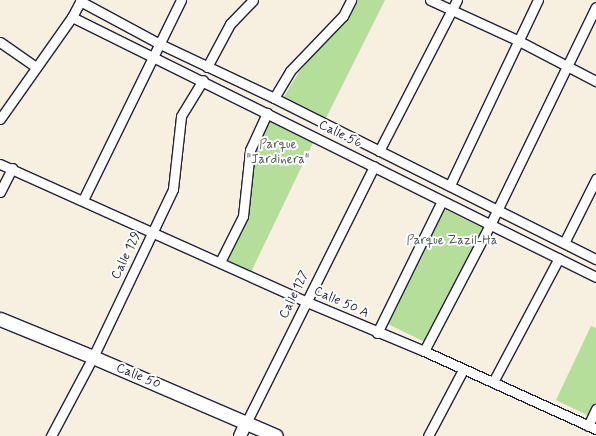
<!DOCTYPE html>
<html>
<head>
<meta charset="utf-8">
<style>
	body { margin:0 }
	#map { position:relative; width:596px; height:436px; overflow:hidden; background:#f7efe0; font-family:Mynerve,sans-serif }
	div>[style] { position:absolute }
	.green>* { inset:0; background:#b5de9a; transform-origin:0 0 }
	.roads { filter:drop-shadow(1px 0 #22223b) drop-shadow(-1px 0 #22223b) drop-shadow(0 1px #22223b) drop-shadow(0 -1px #22223b) }
	.minor>* { height:9px; margin:-4.5px; padding:0 4.5px; transform-origin:4.5px; border-radius:4.5px; background:#fff }
	.tertiary>* { height:12px; margin:-6px; padding:0 6px; transform-origin:6px; border-radius:6px; background:#fff }
	.secondary>* { height:13px; margin:-6.5px; padding:0 6.5px; transform-origin:6.5px; border-radius:6.5px; background:#fff }
	span { translate:-50% -50%; white-space:nowrap; text-align:center; line-height:1.15; -webkit-text-stroke:4px #fff; paint-order:stroke }
	.street-label { font-size:13px; color:#22223b }
	.park-label { font-size:13px; color:#4e5a58 }
</style>
</head>
<body>
<div id="map">
	<div class="green">
		<i style="clip-path:polygon(353px 0,385px 0,325px 120px,282px 100px,299px 72px,345px 17px)"></i>
		<i style="clip-path:polygon(266px 118px,314px 141px,251px 272px,223px 259px,245px 214px,252px 147px)"></i>
		<i style="left:442px;top:208px;width:49px;height:128px;rotate:26deg"></i>
		<i style="clip-path:polygon(591px 326px,596px 328px,596px 402px,589px 416px,556px 400px)"></i>
	</div>
	<div class="roads">
		<div class="minor">
			<i style="left:430px;top:0;width:98px;rotate:24.7deg"></i>
			<i style="left:519px;top:41px;width:87px;rotate:27.5deg"></i>
			<i style="left:80px;top:1px;width:91px;rotate:28.3deg"></i>
			<i style="left:160px;top:44px;width:126px;rotate:25.3deg"></i>
			<i style="left:274px;top:98px;width:360px;rotate:26.6deg"></i>
			<i style="left:72px;top:17px;width:585px;rotate:26.39deg"></i>
			<i style="left:0;top:42px;width:44px;rotate:34.8deg"></i>
			<i style="left:207px;top:67px;width:49px;rotate:-61.9deg"></i>
			<i style="left:230px;top:24px;width:33px;rotate:-46deg"></i>
			<i style="left:274px;top:98px;width:31px;rotate:-59deg"></i>
			<i style="left:290px;top:71px;width:76px;rotate:-46.1deg"></i>
			<i style="left:343px;top:16px;width:18px;rotate:-63deg"></i>
			<i style="left:0;top:119px;width:125px;rotate:-54.8deg"></i>
			<i style="left:72px;top:17px;width:19px;rotate:-62deg"></i>
			<i style="left:379px;top:151px;width:170px;rotate:-62.7deg"></i>
			<i style="left:0;top:164px;width:337px;rotate:24.2deg"></i>
			<i style="left:307px;top:302px;width:127px;rotate:22.7deg"></i>
			<i style="left:424px;top:351px;width:189px;rotate:24.4deg"></i>
			<i style="left:450px;top:185px;width:205px;rotate:-64.6deg"></i>
			<i style="left:0;top:192px;width:27px;rotate:-63deg"></i>
			<i style="left:83px;top:200px;width:223px;rotate:-63.9deg"></i>
			<i style="left:564px;top:243px;width:72px;rotate:-63.4deg"></i>
			<i style="left:220px;top:262px;width:51px;rotate:-63.4deg"></i>
			<i style="left:243px;top:216px;width:66px;rotate:-83.9deg"></i>
			<i style="left:250px;top:150px;width:41px;rotate:-65.3deg"></i>
			<i style="left:377px;top:333px;width:147px;rotate:-63.8deg"></i>
			<i style="left:424px;top:351px;width:142px;rotate:-62.4deg"></i>
			<i style="left:490px;top:225px;width:242px;rotate:-64.1deg"></i>
			<i style="left:493px;top:382px;width:140px;rotate:-62deg"></i>
			<i style="left:246px;top:423px;width:287px;rotate:-63.5deg"></i>
			<i style="left:588px;top:426px;width:19px;rotate:-65deg"></i>
			<i style="left:51px;top:436px;width:89px;rotate:-62deg"></i>
			<i style="left:93px;top:357px;width:186px;rotate:-64.5deg"></i>
			<i style="left:173px;top:189px;width:73px;rotate:-83.7deg"></i>
			<i style="left:181px;top:116px;width:42px;rotate:-58.6deg"></i>
			<i style="left:428px;top:436px;width:75px;rotate:-62.1deg"></i>
		</div>
		<div class="tertiary">
			<i style="left:240px;top:436px;width:14px;rotate:-65deg"></i>
		</div>
		<div class="secondary">
			<i style="left:0;top:319px;width:100px;rotate:22.2deg"></i>
			<i style="left:93px;top:357px;width:199px;rotate:23.3deg"></i>
		</div>
	</div>
	<div class="street-label">
		<span style="left:340px;top:135px;rotate:26deg">Calle 56</span>
		<span style="left:127px;top:256px;rotate:-64deg">Calle 129</span>
		<span style="left:295px;top:295px;rotate:-64deg">Calle 127</span>
		<span style="left:341px;top:303px;rotate:24deg">Calle 50 A</span>
		<span style="left:138px;top:377px;rotate:23deg">Calle 50</span>
	</div>
	<div class="park-label">
		<span style="left:278px;top:153px">Parque<br>"Jardinera"</span>
		<span style="left:452px;top:241px">Parque Zazil-Ha</span>
	</div>
</div>
</body>
</html>
